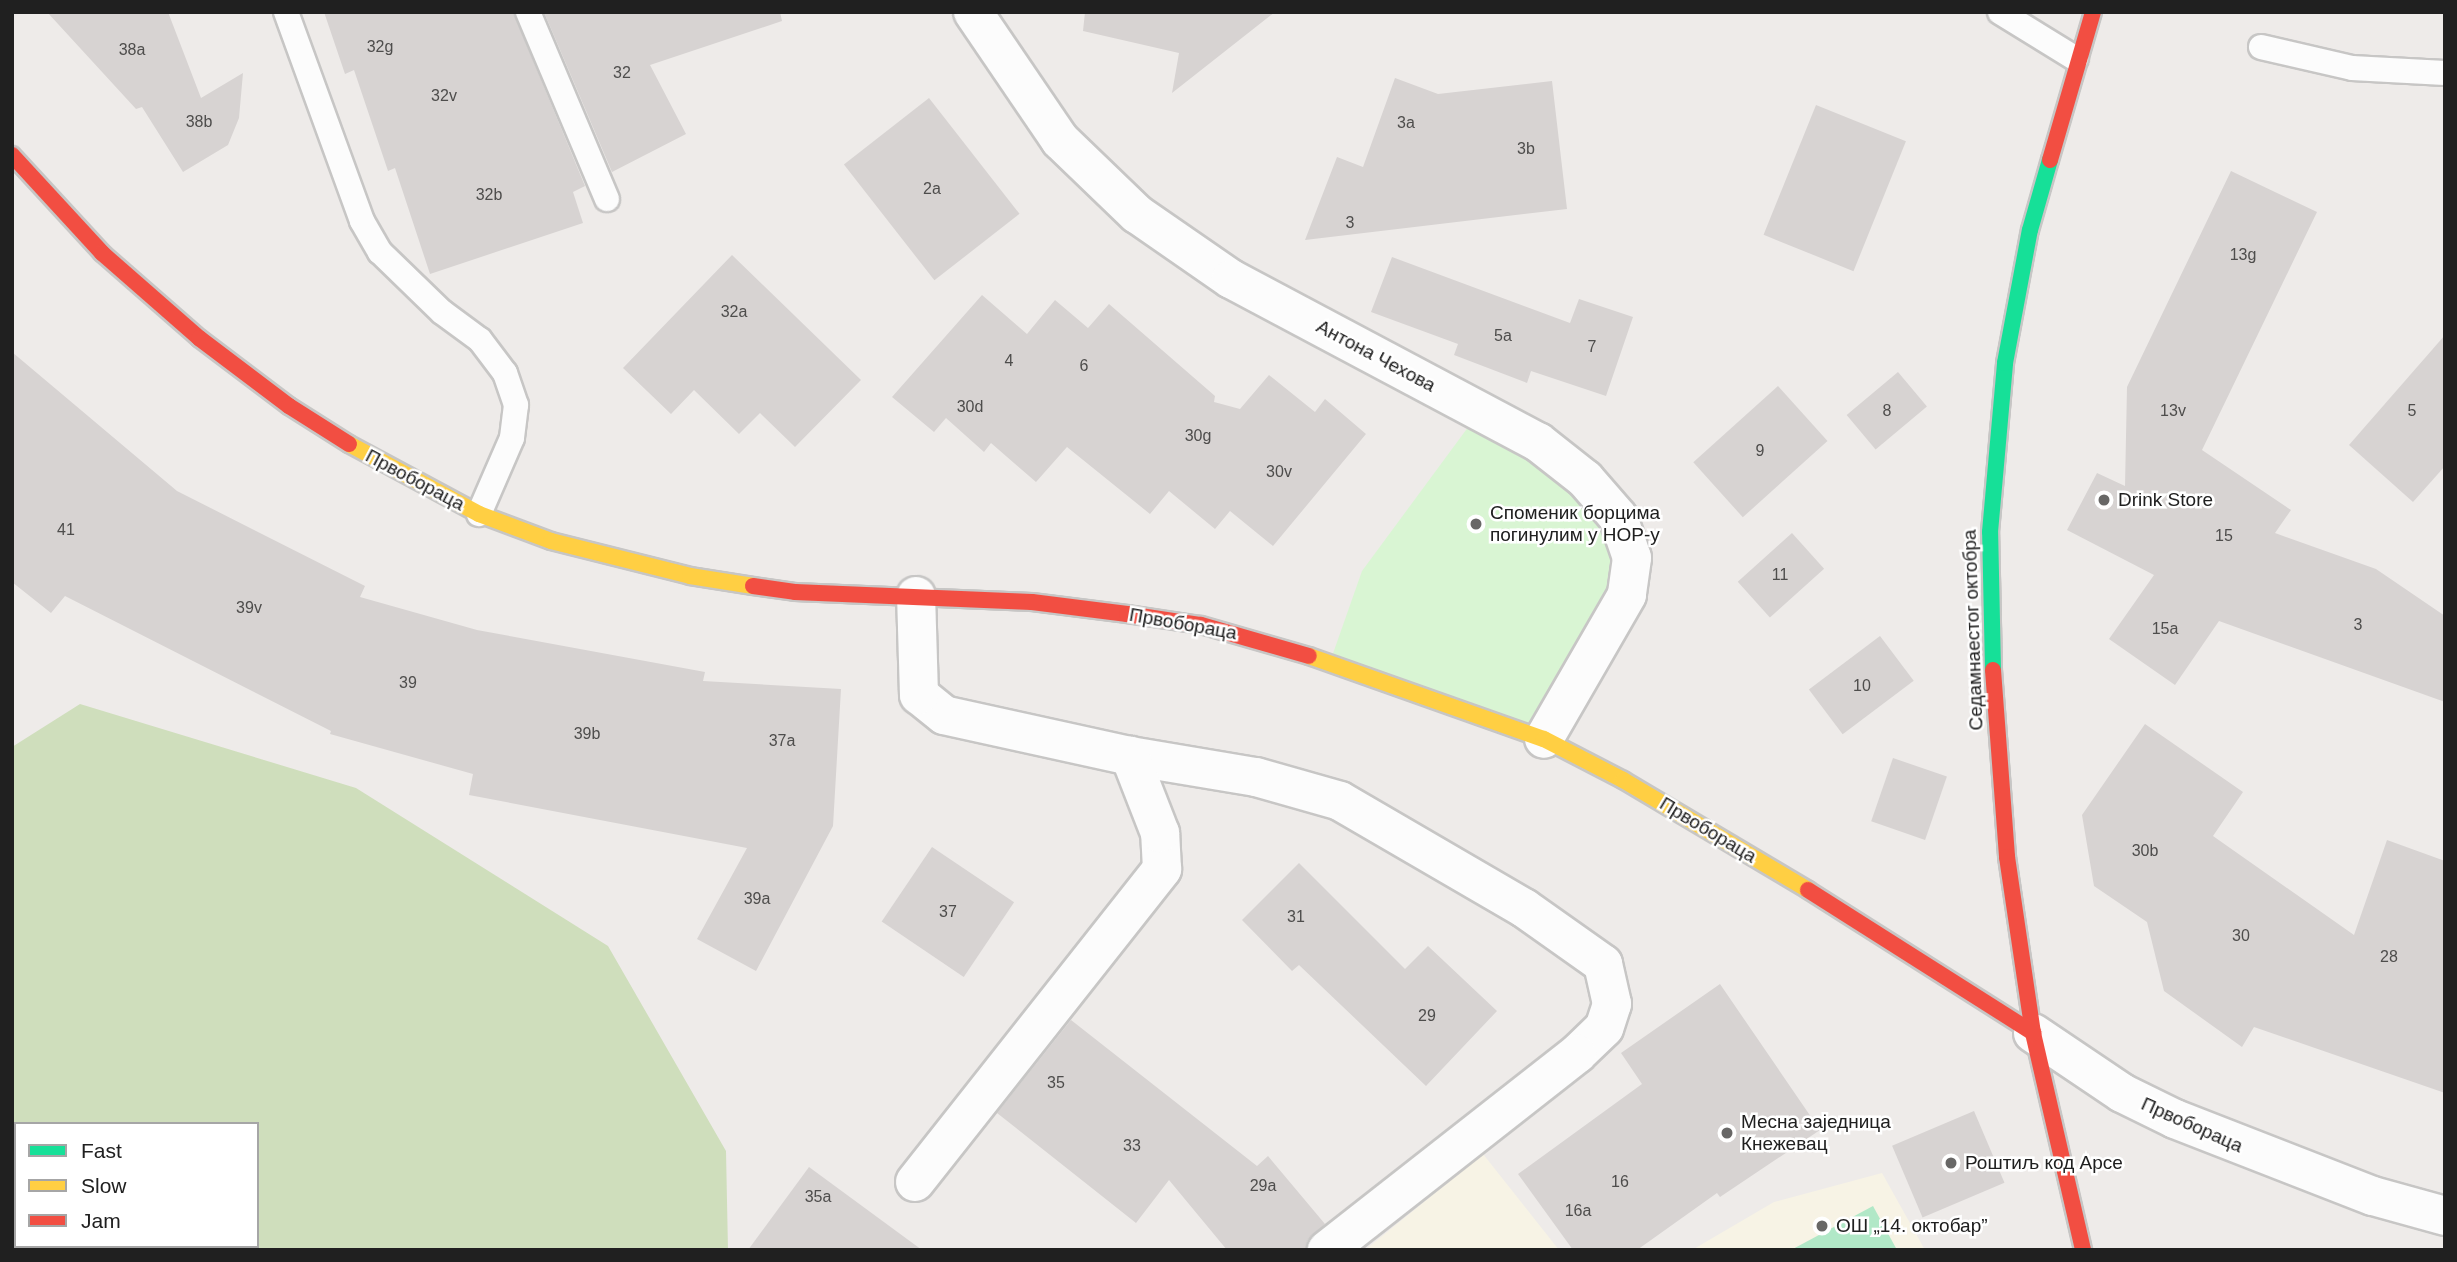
<!DOCTYPE html>
<html>
<head>
<meta charset="utf-8">
<style>
	body { margin:0 }
	#map { position:relative; width:2457px; height:1262px; overflow:hidden; background:#eeebe9; font-family:Arial,sans-serif }
	div>[style] { position:absolute }
	.education>* { inset:0; background:#f7f3e5 }
	.forest>* { inset:0; background:#cfdebc }
	.park>* { inset:0; background:#d9f5d3 }
	.pitch>* { inset:0; background:#b1e8c7 }
	.building>* { inset:0; background:#d7d3d2; transform-origin:0 0 }
	.roads { filter:drop-shadow(2px 0 #c7c6c5) drop-shadow(-2px 0 #c7c6c5) drop-shadow(0 2px #c7c6c5) drop-shadow(0 -2px #c7c6c5) }
	.lane>* { height:24px; margin:-12px; padding:0 12px; transform-origin:12px; border-radius:12px; background:#fcfcfc }
	.street>* { height:38px; margin:-19px; padding:0 19px; transform-origin:19px; border-radius:19px; background:#fcfcfc }
	.fast>* { height:16px; margin:-8px; padding:0 8px; transform-origin:8px; border-radius:8px; background:#16e098 }
	.slow>* { height:16px; margin:-8px; padding:0 8px; transform-origin:8px; border-radius:8px; background:#ffcf43 }
	.jam>* { height:16px; margin:-8px; padding:0 8px; transform-origin:8px; border-radius:8px; background:#f24e42 }
	.dots>* { width:19px; height:19px; translate:-50% -50%; box-sizing:border-box; border:4px solid #fff; border-radius:50% }
	span { translate:-50% -50%; white-space:nowrap; text-align:center; line-height:1.15; -webkit-text-stroke:5px #fff; paint-order:stroke }
	.number-label { font-size:16px; color:#4e4d4c }
	.number-label span { -webkit-text-stroke-width:0 }
	.street-label { font-size:19px; color:#202020 }
	.poi-label { font-size:19px; color:#202020 }
	.left { translate:0 -50%; text-align:left }
	.frame { position:absolute; inset:0; border:14px solid #202020; pointer-events:none }
	.legend { position:absolute; left:14px; top:1122px; width:245px; height:126px; box-sizing:border-box; background:#fff; border:2px solid #a6a6a6; margin:0; padding:9px 12px; list-style:none; font-size:21px; color:#202020 }
	.legend li { display:flex; align-items:center; gap:14px; height:35px }
	.legend b { width:35px; border:2px solid #a6a6a6 }
</style>
</head>
<body>
<div id="map">
	<div class="education">
		<i style="clip-path:polygon(1483px 1154px,1559px 1250px,1365px 1250px)"></i>
		<i style="clip-path:polygon(1882px 1173px,1925px 1250px,1692px 1250px,1774px 1202px)"></i>
	</div>
	<div class="forest">
		<i style="clip-path:polygon(evenodd,80px 704px,356px 788px,608px 946px,726px 1151px,728px 1250px,12px 1250px,12px 747px,80px 704px,16px 1124px,257px 1124px,257px 1246px,16px 1246px,16px 1124px)"></i>
	</div>
	<div class="park">
		<i style="clip-path:polygon(1480px 411px,1626px 539px,1608px 630px,1544px 739px,1330px 662px,1362px 571px)"></i>
	</div>
	<div class="pitch">
		<i style="clip-path:polygon(1873px 1206px,1897px 1250px,1791px 1250px)"></i>
	</div>
	<div class="building">
		<i style="clip-path:polygon(47px 12px,168px 12px,201px 98px,243px 73px,239px 118px,228px 145px,183px 172px,142px 107px,136px 109px)"></i>
		<i style="clip-path:polygon(324px 12px,513px 12px,585px 186px,573px 192px,583px 223px,430px 274px,395px 168px,388px 171px,354px 70px,345px 74px)"></i>
		<i style="clip-path:polygon(544px 12px,780px 12px,782px 21px,650px 65px,686px 134px,612px 172px)"></i>
		<i style="clip-path:polygon(1085px 12px,1275px 12px,1172px 93px,1179px 53px,1083px 31px)"></i>
		<i style="clip-path:polygon(1395px 78px,1438px 94px,1552px 81px,1567px 209px,1305px 240px,1337px 157px,1363px 167px)"></i>
		<i style="left:929px;top:98px;width:147px;height:108px;rotate:52deg"></i>
		<i style="left:1816px;top:105px;width:97px;height:140px;rotate:22deg"></i>
		<i style="clip-path:polygon(2231px 171px,2317px 212px,2202px 450px,2291px 510px,2275px 533px,2376px 569px,2445px 616px,2445px 702px,2219px 621px,2175px 685px,2109px 639px,2154px 575px,2067px 530px,2097px 473px,2125px 486px,2127px 387px)"></i>
		<i style="clip-path:polygon(732px 255px,861px 380px,795px 447px,760px 413px,739px 434px,694px 390px,671px 414px,623px 368px)"></i>
		<i style="clip-path:polygon(1392px 257px,1570px 323px,1579px 299px,1633px 317px,1606px 396px,1531px 371px,1527px 383px,1454px 355px,1458px 344px,1371px 312px)"></i>
		<i style="clip-path:polygon(982px 295px,1027px 334px,1055px 300px,1088px 328px,1109px 304px,1215px 396px,1214px 402px,1240px 409px,1269px 375px,1315px 412px,1325px 399px,1366px 434px,1273px 546px,1230px 511px,1215px 529px,1169px 491px,1150px 514px,1067px 447px,1036px 482px,991px 443px,984px 452px,946px 418px,934px 432px,892px 397px)"></i>
		<i style="clip-path:polygon(2445px 335px,2445px 466px,2413px 502px,2349px 445px)"></i>
		<i style="clip-path:polygon(12px 352px,177px 491px,365px 586px,360px 597px,477px 630px,705px 672px,703px 681px,841px 689px,833px 826px,756px 971px,697px 939px,747px 848px,469px 795px,473px 774px,330px 734px,331px 731px,65px 596px,51px 613px,12px 582px)"></i>
		<i style="left:1898px;top:372px;width:45px;height:67px;rotate:50deg"></i>
		<i style="left:1778px;top:386px;width:74px;height:114px;rotate:48deg"></i>
		<i style="left:1792px;top:533px;width:48px;height:73px;rotate:48deg"></i>
		<i style="left:1880px;top:636px;width:56px;height:89px;rotate:53deg"></i>
		<i style="clip-path:polygon(2145px 724px,2243px 792px,2213px 836px,2354px 935px,2387px 840px,2445px 861px,2445px 1093px,2254px 1027px,2242px 1047px,2164px 991px,2147px 922px,2094px 886px,2082px 815px)"></i>
		<i style="left:1893px;top:758px;width:57px;height:67px;rotate:19deg"></i>
		<i style="left:932px;top:847px;width:99px;height:90px;rotate:34deg"></i>
		<i style="clip-path:polygon(1299px 863px,1405px 969px,1428px 946px,1497px 1011px,1426px 1086px,1299px 965px,1292px 971px,1242px 920px)"></i>
		<i style="clip-path:polygon(1720px 984px,1820px 1130px,1720px 1197px,1717px 1193px,1637px 1250px,1573px 1250px,1518px 1174px,1642px 1084px,1621px 1053px)"></i>
		<i style="clip-path:polygon(1071px 1020px,1257px 1166px,1268px 1156px,1325px 1224px,1307px 1241px,1306px 1250px,1227px 1250px,1169px 1180px,1136px 1223px,997px 1113px)"></i>
		<i style="left:1974px;top:1111px;width:78px;height:89px;rotate:67deg"></i>
		<i style="clip-path:polygon(809px 1167px,922px 1250px,748px 1250px)"></i>
	</div>
	<div class="roads">
		<div class="lane">
			<i style="left:286px;top:12px;width:222px;rotate:70deg"></i>
			<i style="left:362px;top:221px;width:36px;rotate:60deg"></i>
			<i style="left:380px;top:252px;width:86px;rotate:44.1deg"></i>
			<i style="left:442px;top:312px;width:47px;rotate:36.4deg"></i>
			<i style="left:480px;top:340px;width:41px;rotate:52.9deg"></i>
			<i style="left:505px;top:373px;width:34px;rotate:71deg"></i>
			<i style="left:516px;top:405px;width:33px;rotate:97deg"></i>
			<i style="left:512px;top:438px;width:83px;rotate:113.5deg"></i>
			<i style="left:528px;top:12px;width:203px;rotate:67.1deg"></i>
			<i style="left:2000px;top:12px;width:89px;rotate:31.7deg"></i>
			<i style="left:2261px;top:47px;width:93px;rotate:13deg"></i>
			<i style="left:2352px;top:68px;width:93px;rotate:3.1deg"></i>
		</div>
		<div class="street">
			<i style="left:973px;top:12px;width:155px;rotate:55.8deg"></i>
			<i style="left:1060px;top:140px;width:107px;rotate:43.9deg"></i>
			<i style="left:1137px;top:214px;width:114px;rotate:34.7deg"></i>
			<i style="left:1231px;top:279px;width:348px;rotate:28deg"></i>
			<i style="left:1538px;top:442px;width:60px;rotate:38.2deg"></i>
			<i style="left:1585px;top:479px;width:50px;rotate:49deg"></i>
			<i style="left:1618px;top:517px;width:43px;rotate:71.1deg"></i>
			<i style="left:1632px;top:558px;width:37px;rotate:98deg"></i>
			<i style="left:1627px;top:595px;width:166px;rotate:120deg"></i>
			<i style="left:1130px;top:756px;width:128px;rotate:9.5deg"></i>
			<i style="left:1256px;top:777px;width:87px;rotate:15.9deg"></i>
			<i style="left:1340px;top:801px;width:213px;rotate:30.2deg"></i>
			<i style="left:1524px;top:908px;width:97px;rotate:35.3deg"></i>
			<i style="left:1603px;top:964px;width:41px;rotate:77.3deg"></i>
			<i style="left:1612px;top:1004px;width:25px;rotate:108deg"></i>
			<i style="left:1604px;top:1028px;width:37px;rotate:136deg"></i>
			<i style="left:1577px;top:1054px;width:318px;rotate:141.9deg"></i>
			<i style="left:2033px;top:1033px;width:107px;rotate:34deg"></i>
			<i style="left:2122px;top:1093px;width:59px;rotate:26.1deg"></i>
			<i style="left:2175px;top:1119px;width:212px;rotate:21.3deg"></i>
			<i style="left:2373px;top:1196px;width:75px;rotate:15.5deg"></i>
			<i style="left:915px;top:1182px;width:399px;rotate:-51.7deg"></i>
			<i style="left:1162px;top:869px;width:36px;rotate:-93deg"></i>
			<i style="left:1160px;top:833px;width:83px;rotate:-111.3deg"></i>
			<i style="left:1130px;top:756px;width:190px;rotate:-167.6deg"></i>
			<i style="left:944px;top:715px;width:32px;rotate:-141deg"></i>
			<i style="left:919px;top:695px;width:99px;rotate:-91.7deg"></i>
		</div>
		<div class="fast">
			<i style="left:1993px;top:670px;width:138px;rotate:-91.2deg"></i>
			<i style="left:1990px;top:532px;width:170px;rotate:-84.9deg"></i>
			<i style="left:2005px;top:363px;width:135px;rotate:-79.4deg"></i>
			<i style="left:2030px;top:230px;width:73px;rotate:-74.1deg"></i>
		</div>
		<div class="slow">
			<i style="left:349px;top:444px;width:148px;rotate:28.3deg"></i>
			<i style="left:479px;top:514px;width:77px;rotate:20.6deg"></i>
			<i style="left:551px;top:541px;width:143px;rotate:14.1deg"></i>
			<i style="left:690px;top:576px;width:64px;rotate:9deg"></i>
			<i style="left:1309px;top:656px;width:249px;rotate:19.5deg"></i>
			<i style="left:1544px;top:739px;width:89px;rotate:27.4deg"></i>
			<i style="left:1623px;top:780px;width:215px;rotate:30.7deg"></i>
		</div>
		<div class="jam">
			<i style="left:12px;top:155px;width:133px;rotate:47.4deg"></i>
			<i style="left:102px;top:253px;width:129px;rotate:41.2deg"></i>
			<i style="left:199px;top:338px;width:113px;rotate:37.1deg"></i>
			<i style="left:289px;top:406px;width:71px;rotate:32.3deg"></i>
			<i style="left:2050px;top:160px;width:154px;rotate:-73.8deg"></i>
			<i style="left:753px;top:586px;width:42px;rotate:8.1deg"></i>
			<i style="left:795px;top:592px;width:237px;rotate:2.4deg"></i>
			<i style="left:1032px;top:602px;width:96px;rotate:7.2deg"></i>
			<i style="left:1127px;top:614px;width:75px;rotate:8.5deg"></i>
			<i style="left:1201px;top:625px;width:112px;rotate:16deg"></i>
			<i style="left:1993px;top:670px;width:188px;rotate:85.7deg"></i>
			<i style="left:2007px;top:857px;width:178px;rotate:81.6deg"></i>
			<i style="left:2033px;top:1033px;width:223px;rotate:77deg"></i>
			<i style="left:1808px;top:890px;width:267px;rotate:32.4deg"></i>
		</div>
	</div>
	<div class="dots">
		<i style="left:2104px;top:500px;background:#686766"></i>
		<i style="left:1476px;top:524px;background:#686766"></i>
		<i style="left:1727px;top:1133px;background:#686766"></i>
		<i style="left:1951px;top:1163px;background:#686766"></i>
		<i style="left:1822px;top:1226px;background:#686766"></i>
	</div>
	<div class="number-label">
		<span style="left:380px;top:47px">32g</span>
		<span style="left:132px;top:50px">38a</span>
		<span style="left:622px;top:73px">32</span>
		<span style="left:444px;top:96px">32v</span>
		<span style="left:199px;top:122px">38b</span>
		<span style="left:1406px;top:123px">3a</span>
		<span style="left:1526px;top:149px">3b</span>
		<span style="left:932px;top:189px">2a</span>
		<span style="left:489px;top:195px">32b</span>
		<span style="left:1350px;top:223px">3</span>
		<span style="left:2243px;top:255px">13g</span>
		<span style="left:734px;top:312px">32a</span>
		<span style="left:1503px;top:336px">5a</span>
		<span style="left:1592px;top:347px">7</span>
		<span style="left:1009px;top:361px">4</span>
		<span style="left:1084px;top:366px">6</span>
		<span style="left:970px;top:407px">30d</span>
		<span style="left:1887px;top:411px">8</span>
		<span style="left:2173px;top:411px">13v</span>
		<span style="left:2412px;top:411px">5</span>
		<span style="left:1198px;top:436px">30g</span>
		<span style="left:1760px;top:451px">9</span>
		<span style="left:1279px;top:472px">30v</span>
		<span style="left:66px;top:530px">41</span>
		<span style="left:2224px;top:536px">15</span>
		<span style="left:1780px;top:575px">11</span>
		<span style="left:249px;top:608px">39v</span>
		<span style="left:2358px;top:625px">3</span>
		<span style="left:2165px;top:629px">15a</span>
		<span style="left:408px;top:683px">39</span>
		<span style="left:1862px;top:686px">10</span>
		<span style="left:587px;top:734px">39b</span>
		<span style="left:782px;top:741px">37a</span>
		<span style="left:2145px;top:851px">30b</span>
		<span style="left:757px;top:899px">39a</span>
		<span style="left:948px;top:912px">37</span>
		<span style="left:1296px;top:917px">31</span>
		<span style="left:2241px;top:936px">30</span>
		<span style="left:2389px;top:957px">28</span>
		<span style="left:1427px;top:1016px">29</span>
		<span style="left:1056px;top:1083px">35</span>
		<span style="left:1132px;top:1146px">33</span>
		<span style="left:1620px;top:1182px">16</span>
		<span style="left:1263px;top:1186px">29a</span>
		<span style="left:818px;top:1197px">35a</span>
		<span style="left:1578px;top:1211px">16a</span>
	</div>
	<div class="street-label">
		<span style="left:1376px;top:356px;rotate:28deg">Антона Чехова</span>
		<span style="left:415px;top:480px;rotate:28deg">Првобораца</span>
		<span style="left:1183px;top:624px;rotate:10deg">Првобораца</span>
		<span style="left:1973px;top:630px;rotate:-92deg">Седамнаестог октобра</span>
		<span style="left:1708px;top:830px;rotate:31deg">Првобораца</span>
		<span style="left:2192px;top:1125px;rotate:24deg">Првобораца</span>
	</div>
	<div class="poi-label">
		<span class="left" style="left:2118px;top:500px">Drink Store</span>
		<span class="left" style="left:1490px;top:524px">Споменик борцима<br>погинулим у НОР-у</span>
		<span class="left" style="left:1741px;top:1133px">Месна заједница<br>Кнежевац</span>
		<span class="left" style="left:1965px;top:1163px">Роштиљ код Арсе</span>
		<span class="left" style="left:1836px;top:1226px">ОШ „14. октобар”</span>
	</div>
	<div class="frame"></div>
	<ul class="legend">
	<li><b style="height:9px;background:#16e098"></b>Fast</li>
	<li><b style="height:9px;background:#ffcf43"></b>Slow</li>
	<li><b style="height:9px;background:#f24e42"></b>Jam</li>
	</ul>
</div>
</body>
</html>
